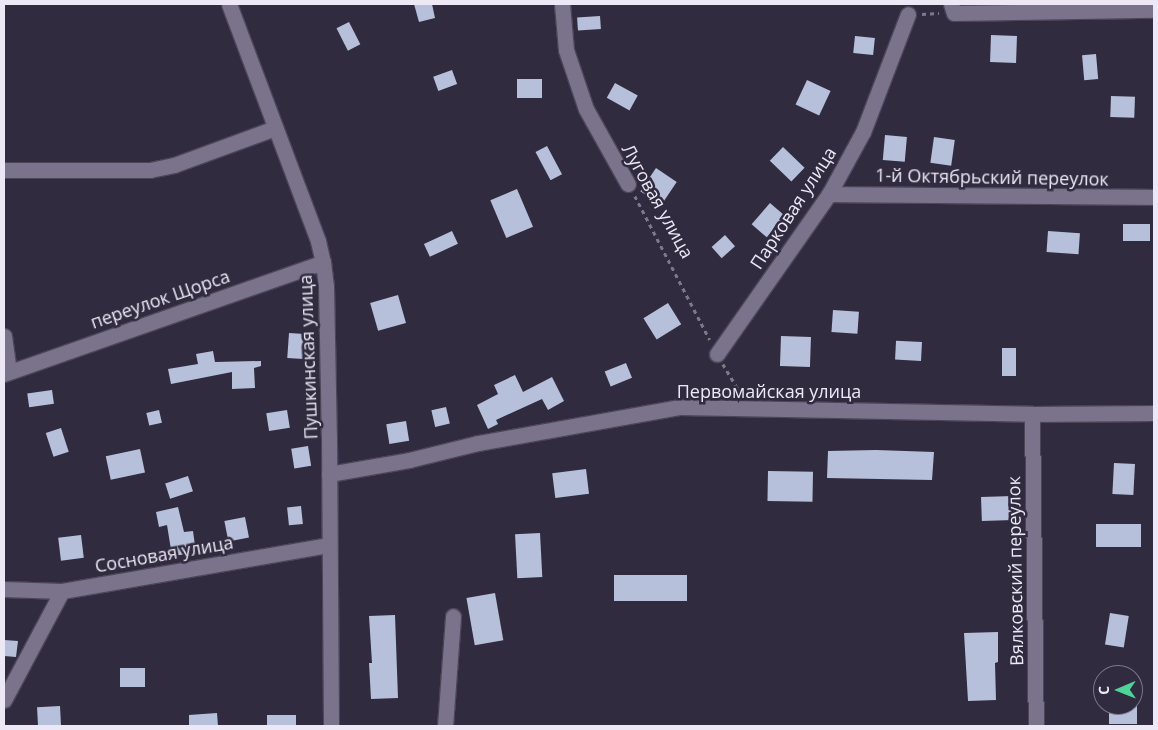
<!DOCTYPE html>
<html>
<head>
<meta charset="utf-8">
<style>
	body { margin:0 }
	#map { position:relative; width:1158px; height:730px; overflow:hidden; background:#312b3f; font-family:"Open Sans",sans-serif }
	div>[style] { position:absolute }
	.building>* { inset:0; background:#b7c0da; transform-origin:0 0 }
	.path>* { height:2.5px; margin-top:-1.25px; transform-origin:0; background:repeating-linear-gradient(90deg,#7e798a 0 4px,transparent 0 8px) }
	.roads { filter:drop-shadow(1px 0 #4c4658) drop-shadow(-1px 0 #4c4658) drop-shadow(0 1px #4c4658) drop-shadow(0 -1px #4c4658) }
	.minor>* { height:15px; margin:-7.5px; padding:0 7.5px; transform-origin:7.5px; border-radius:7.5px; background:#7a738b }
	span { translate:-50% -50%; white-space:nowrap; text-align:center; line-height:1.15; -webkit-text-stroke:5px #312b3f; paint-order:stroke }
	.street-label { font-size:18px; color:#ece8f6 }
	.frame { position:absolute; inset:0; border:5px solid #ece8f6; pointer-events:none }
	.north { position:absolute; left:1093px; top:665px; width:50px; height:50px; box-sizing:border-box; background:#312b3f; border:1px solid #7c7788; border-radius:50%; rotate:269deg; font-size:14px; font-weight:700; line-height:20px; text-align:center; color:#ece8f6 }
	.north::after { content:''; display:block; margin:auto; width:18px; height:22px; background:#50d398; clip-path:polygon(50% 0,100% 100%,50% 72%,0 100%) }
</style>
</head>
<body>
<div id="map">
	<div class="building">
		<i style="clip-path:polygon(414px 4px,432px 4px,435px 18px,419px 22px)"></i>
		<i style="left:600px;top:16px;width:13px;height:23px;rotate:86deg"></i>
		<i style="left:349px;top:22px;width:25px;height:14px;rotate:63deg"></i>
		<i style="left:991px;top:35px;width:26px;height:27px;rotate:2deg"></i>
		<i style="left:855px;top:36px;width:20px;height:17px;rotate:6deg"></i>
		<i style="left:1096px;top:54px;width:25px;height:14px;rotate:85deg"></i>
		<i style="left:452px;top:70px;width:15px;height:20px;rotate:70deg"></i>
		<i style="left:517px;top:79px;width:25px;height:19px"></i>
		<i style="left:807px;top:80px;width:26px;height:27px;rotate:25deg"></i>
		<i style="left:615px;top:83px;width:26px;height:17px;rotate:29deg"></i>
		<i style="left:1111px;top:96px;width:24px;height:21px;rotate:2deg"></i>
		<i style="left:885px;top:135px;width:22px;height:25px;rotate:5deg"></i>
		<i style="left:934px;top:137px;width:21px;height:26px;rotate:8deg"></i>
		<i style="left:547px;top:146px;width:32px;height:13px;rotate:62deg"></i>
		<i style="left:783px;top:147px;width:30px;height:19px;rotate:44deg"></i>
		<i style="left:656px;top:168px;width:25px;height:28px;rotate:34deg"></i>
		<i style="left:517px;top:189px;width:41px;height:29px;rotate:67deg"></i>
		<i style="left:770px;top:203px;width:20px;height:28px;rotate:41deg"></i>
		<i style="left:1123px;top:224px;width:27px;height:17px"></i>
		<i style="left:452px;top:231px;width:14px;height:31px;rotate:65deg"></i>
		<i style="left:1048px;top:231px;width:32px;height:21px;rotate:4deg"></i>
		<i style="left:725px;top:235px;width:15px;height:18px;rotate:48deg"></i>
		<i style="left:398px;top:295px;width:29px;height:29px;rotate:74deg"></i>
		<i style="left:668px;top:303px;width:25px;height:29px;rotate:58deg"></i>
		<i style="left:833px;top:310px;width:26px;height:22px;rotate:4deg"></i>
		<i style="left:289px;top:333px;width:16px;height:25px;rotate:4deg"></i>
		<i style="left:781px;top:336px;width:30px;height:30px;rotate:2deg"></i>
		<i style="left:922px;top:342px;width:19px;height:26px;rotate:93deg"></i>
		<i style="left:1002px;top:348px;width:14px;height:28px"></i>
		<i style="clip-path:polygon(213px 351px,215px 362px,261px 361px,261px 366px,254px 368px,255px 388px,232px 389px,232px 372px,171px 384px,168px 369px,198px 364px,196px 354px)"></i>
		<i style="left:626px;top:363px;width:16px;height:23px;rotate:68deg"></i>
		<i style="clip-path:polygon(515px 375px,523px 392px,552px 377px,564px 401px,548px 410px,542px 399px,496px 420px,498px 424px,488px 429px,477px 405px,498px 394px,494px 385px)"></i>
		<i style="left:52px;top:390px;width:14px;height:25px;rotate:82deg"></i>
		<i style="left:446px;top:407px;width:17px;height:15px;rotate:77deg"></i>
		<i style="left:159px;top:410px;width:13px;height:13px;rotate:77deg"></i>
		<i style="left:287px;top:410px;width:18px;height:21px;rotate:81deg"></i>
		<i style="left:406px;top:421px;width:20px;height:20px;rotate:81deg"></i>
		<i style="left:61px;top:428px;width:25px;height:16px;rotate:72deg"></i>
		<i style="left:308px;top:446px;width:20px;height:17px;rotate:81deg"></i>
		<i style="left:140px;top:449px;width:24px;height:35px;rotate:78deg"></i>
		<i style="clip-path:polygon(876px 450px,934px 452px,932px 480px,827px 478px,828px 451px)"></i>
		<i style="left:1114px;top:463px;width:21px;height:31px;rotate:3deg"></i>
		<i style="left:586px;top:469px;width:25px;height:34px;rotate:83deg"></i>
		<i style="left:768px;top:471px;width:45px;height:30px;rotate:1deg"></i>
		<i style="left:188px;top:476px;width:16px;height:24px;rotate:72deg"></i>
		<i style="left:1013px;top:496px;width:24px;height:32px;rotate:88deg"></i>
		<i style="left:301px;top:506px;width:18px;height:14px;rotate:84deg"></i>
		<i style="clip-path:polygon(178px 507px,184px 532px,193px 531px,196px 553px,172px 556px,167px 525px,159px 527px,156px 512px)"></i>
		<i style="left:245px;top:517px;width:21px;height:21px;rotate:79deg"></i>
		<i style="left:1096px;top:524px;width:45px;height:23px"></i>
		<i style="left:540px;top:533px;width:44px;height:25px;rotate:87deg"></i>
		<i style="left:81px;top:535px;width:23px;height:23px;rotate:83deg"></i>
		<i style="left:614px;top:575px;width:73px;height:26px"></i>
		<i style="left:495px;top:593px;width:48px;height:29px;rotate:80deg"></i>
		<i style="left:1110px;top:613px;width:19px;height:32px;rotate:9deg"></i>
		<i style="clip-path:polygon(395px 615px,398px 698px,371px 699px,369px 663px,372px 663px,369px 616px)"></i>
		<i style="clip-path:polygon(998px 632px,998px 662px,995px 663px,996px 700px,968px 701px,964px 633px)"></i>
		<i style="clip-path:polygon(4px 640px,18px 641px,16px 657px,4px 656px)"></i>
		<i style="left:120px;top:668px;width:25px;height:19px"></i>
		<i style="left:1109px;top:705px;width:28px;height:19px"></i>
		<i style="left:60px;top:706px;width:20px;height:23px;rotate:87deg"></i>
		<i style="clip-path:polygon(217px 713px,218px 726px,189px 726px,189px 715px)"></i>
		<i style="left:267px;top:715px;width:29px;height:11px"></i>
	</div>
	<div class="path">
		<i style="left:922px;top:14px;width:17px;rotate:-3deg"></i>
		<i style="left:635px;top:196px;width:162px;rotate:62.5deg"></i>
		<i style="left:723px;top:364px;width:35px;rotate:59deg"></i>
	</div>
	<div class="roads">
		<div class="minor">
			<i style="left:229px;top:4px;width:253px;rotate:69.4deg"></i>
			<i style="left:318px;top:241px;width:22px;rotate:77deg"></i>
			<i style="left:323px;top:262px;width:24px;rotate:83deg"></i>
			<i style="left:326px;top:286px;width:151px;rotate:88.9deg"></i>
			<i style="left:329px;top:437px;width:289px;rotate:89.6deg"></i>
			<i style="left:562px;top:4px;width:46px;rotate:85deg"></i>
			<i style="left:566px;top:50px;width:62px;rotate:71.3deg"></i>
			<i style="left:586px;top:109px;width:86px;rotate:60.8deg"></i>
			<i style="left:951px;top:4px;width:9px;rotate:72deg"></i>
			<i style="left:954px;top:13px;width:200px;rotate:-0.9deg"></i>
			<i style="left:4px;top:170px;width:146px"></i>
			<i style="left:150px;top:170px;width:25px;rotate:-12deg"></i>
			<i style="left:174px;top:165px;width:108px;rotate:-20.1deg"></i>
			<i style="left:829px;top:194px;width:325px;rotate:0.5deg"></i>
			<i style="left:4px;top:336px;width:36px;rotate:82deg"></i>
			<i style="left:717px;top:354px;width:195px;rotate:-55deg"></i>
			<i style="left:829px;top:194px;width:71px;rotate:-61.3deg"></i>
			<i style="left:863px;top:132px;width:126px;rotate:-69.1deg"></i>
			<i style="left:4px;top:374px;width:338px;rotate:-19.3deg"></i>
			<i style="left:1032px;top:414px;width:312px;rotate:89.3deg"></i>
			<i style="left:329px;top:474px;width:81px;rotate:-9.9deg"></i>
			<i style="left:409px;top:460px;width:71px;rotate:-13.8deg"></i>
			<i style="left:478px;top:443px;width:205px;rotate:-10.1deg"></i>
			<i style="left:680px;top:407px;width:352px;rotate:1.1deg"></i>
			<i style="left:1032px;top:414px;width:122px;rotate:-0.5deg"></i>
			<i style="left:4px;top:589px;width:58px;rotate:2deg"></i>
			<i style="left:62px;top:591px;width:271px;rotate:-9.8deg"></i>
			<i style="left:4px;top:700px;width:123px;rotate:-62deg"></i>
			<i style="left:445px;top:726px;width:110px;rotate:-85.8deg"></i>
		</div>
	</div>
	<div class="street-label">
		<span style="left:992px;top:177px;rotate:1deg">1-й Октябрьский переулок</span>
		<span style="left:658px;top:201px;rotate:61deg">Луговая улица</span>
		<span style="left:793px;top:208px;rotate:-57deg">Парковая улица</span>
		<span style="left:160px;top:299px;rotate:-19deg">переулок Щорса</span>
		<span style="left:308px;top:357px;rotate:-92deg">Пушкинская улица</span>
		<span style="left:769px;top:391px">Первомайская улица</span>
		<span style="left:164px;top:554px;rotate:-10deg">Сосновая улица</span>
		<span style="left:1015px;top:571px;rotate:-91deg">Вялковский переулок</span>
	</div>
	<div class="frame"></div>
	<div class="north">С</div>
</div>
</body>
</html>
